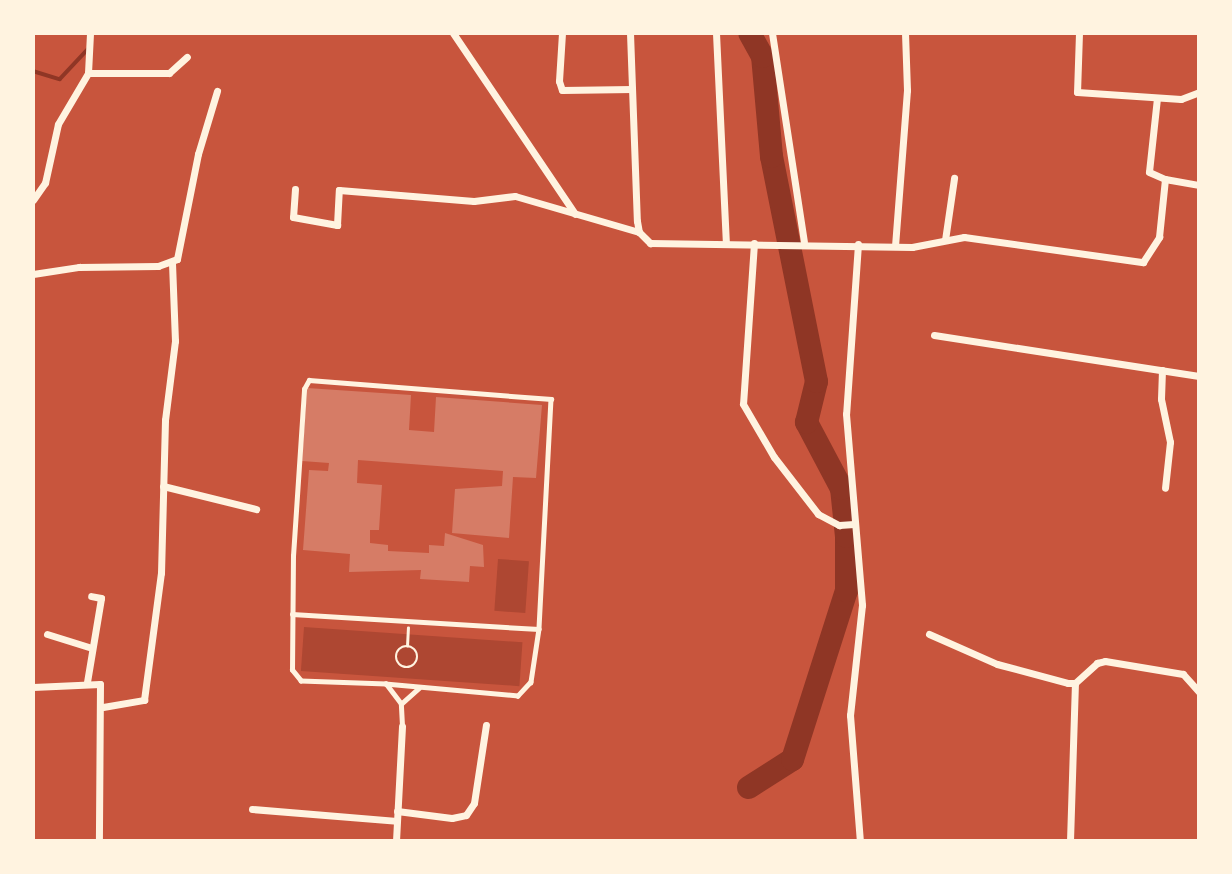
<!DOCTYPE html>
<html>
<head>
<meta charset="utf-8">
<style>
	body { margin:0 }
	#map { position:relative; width:1232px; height:874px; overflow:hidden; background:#c8553d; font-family:Montserrat,sans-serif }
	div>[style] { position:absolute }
	.green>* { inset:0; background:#ae4732; transform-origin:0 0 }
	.stream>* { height:3.5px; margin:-1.75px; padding:0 1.75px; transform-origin:1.75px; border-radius:1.75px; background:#8f3625 }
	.river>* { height:23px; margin:-11.5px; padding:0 11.5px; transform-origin:11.5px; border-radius:11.5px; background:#8f3625 }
	.building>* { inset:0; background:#d67c66 }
	.path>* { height:2.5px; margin:-1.25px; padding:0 1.25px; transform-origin:1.25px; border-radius:1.25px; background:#fff3e0 }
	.path>.ring { margin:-1.25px; padding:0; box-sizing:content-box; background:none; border:2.5px solid #fff3e0; border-radius:50% }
	.service>* { height:4.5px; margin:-2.25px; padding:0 2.25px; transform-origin:2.25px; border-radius:2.25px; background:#fff3e0 }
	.minor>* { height:7px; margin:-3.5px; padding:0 3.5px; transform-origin:3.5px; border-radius:3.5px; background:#fff3e0 }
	span { translate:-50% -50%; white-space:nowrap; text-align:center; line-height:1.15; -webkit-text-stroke:7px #fff3e0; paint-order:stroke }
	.frame { position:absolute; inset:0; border:35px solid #fff3e0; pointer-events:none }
</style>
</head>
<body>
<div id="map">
	<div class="green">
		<i style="left:498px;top:559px;width:31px;height:52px;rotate:4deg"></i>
		<i style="left:304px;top:627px;width:219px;height:44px;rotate:4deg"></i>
	</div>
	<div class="stream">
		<i style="left:33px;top:71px;width:28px;rotate:17deg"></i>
		<i style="left:60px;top:79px;width:40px;rotate:-47deg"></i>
	</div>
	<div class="river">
		<i style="left:748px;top:787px;width:52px;rotate:-32.5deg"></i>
		<i style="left:792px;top:759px;width:177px;rotate:-72.3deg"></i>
		<i style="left:846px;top:590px;width:54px;rotate:-90deg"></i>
		<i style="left:846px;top:536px;width:48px;rotate:-95.9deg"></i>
		<i style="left:841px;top:488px;width:75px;rotate:-117.9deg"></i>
		<i style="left:806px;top:422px;width:42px;rotate:-76.3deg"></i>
		<i style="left:816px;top:381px;width:229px;rotate:-101.3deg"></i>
		<i style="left:771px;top:156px;width:100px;rotate:-95.1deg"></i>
		<i style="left:762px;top:56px;width:26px;rotate:-119deg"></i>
	</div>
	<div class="building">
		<i style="clip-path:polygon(307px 388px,411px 395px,409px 430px,434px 432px,436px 397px,542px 405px,536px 478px,513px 477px,509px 538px,452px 533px,455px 489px,502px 486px,503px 471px,358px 460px,357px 483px,382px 485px,379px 530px,370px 530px,370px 543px,388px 545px,388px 551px,429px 553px,429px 545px,444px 546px,445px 533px,483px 545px,484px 567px,470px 566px,469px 582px,420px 579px,421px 570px,349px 572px,350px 554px,303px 550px,309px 470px,328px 471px,329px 463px,302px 461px)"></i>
	</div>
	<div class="path">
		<i style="left:407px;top:646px;width:18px;rotate:-87deg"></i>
		<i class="ring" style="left:396px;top:646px;width:19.5px;height:19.5px"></i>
	</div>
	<div class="service">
		<i style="left:292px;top:614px;width:247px;rotate:3.5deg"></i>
		<i style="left:539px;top:629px;width:54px;rotate:98.6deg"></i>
		<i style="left:531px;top:682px;width:19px;rotate:133deg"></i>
		<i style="left:518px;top:696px;width:133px;rotate:-174.8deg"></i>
		<i style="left:401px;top:704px;width:24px;rotate:-42deg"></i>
		<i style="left:402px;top:726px;width:22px;rotate:-93deg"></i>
		<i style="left:401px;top:704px;width:25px;rotate:-127deg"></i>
		<i style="left:386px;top:684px;width:85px;rotate:-178deg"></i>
		<i style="left:301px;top:681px;width:14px;rotate:-129deg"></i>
		<i style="left:292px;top:670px;width:114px;rotate:-89.5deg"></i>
		<i style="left:293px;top:556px;width:167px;rotate:-86.2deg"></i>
		<i style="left:304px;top:389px;width:10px;rotate:-61deg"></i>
		<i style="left:309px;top:380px;width:243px;rotate:4.5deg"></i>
		<i style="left:551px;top:399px;width:230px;rotate:93deg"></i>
	</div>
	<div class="minor">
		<i style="left:453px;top:33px;width:218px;rotate:56deg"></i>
		<i style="left:562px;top:33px;width:48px;rotate:93.6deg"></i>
		<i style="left:559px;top:81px;width:9px;rotate:72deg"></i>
		<i style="left:562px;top:90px;width:70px;rotate:-0.8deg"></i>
		<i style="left:630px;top:33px;width:188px;rotate:87.9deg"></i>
		<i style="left:637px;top:221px;width:11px;rotate:80deg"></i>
		<i style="left:639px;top:232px;width:16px;rotate:45deg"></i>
		<i style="left:650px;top:243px;width:262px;rotate:0.9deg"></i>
		<i style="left:912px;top:247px;width:53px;rotate:-10.9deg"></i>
		<i style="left:964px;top:237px;width:181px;rotate:8deg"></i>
		<i style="left:1143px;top:262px;width:30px;rotate:-57deg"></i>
		<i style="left:1159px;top:237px;width:58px;rotate:-84.1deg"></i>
		<i style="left:1165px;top:179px;width:35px;rotate:10deg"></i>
		<i style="left:716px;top:33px;width:211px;rotate:87.3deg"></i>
		<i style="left:772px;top:33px;width:211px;rotate:81.3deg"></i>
		<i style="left:1079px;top:33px;width:59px;rotate:91.9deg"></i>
		<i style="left:1077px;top:92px;width:104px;rotate:3.9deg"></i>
		<i style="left:1181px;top:99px;width:19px;rotate:-21deg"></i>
		<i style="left:88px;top:73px;width:40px;rotate:-87.1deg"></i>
		<i style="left:1157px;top:98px;width:74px;rotate:96.2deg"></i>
		<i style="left:1149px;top:172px;width:17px;rotate:24deg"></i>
		<i style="left:295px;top:189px;width:28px;rotate:94deg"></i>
		<i style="left:293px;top:217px;width:45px;rotate:10.3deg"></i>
		<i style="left:337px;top:225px;width:35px;rotate:-87deg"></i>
		<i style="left:339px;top:190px;width:135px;rotate:4.7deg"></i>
		<i style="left:474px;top:201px;width:41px;rotate:-7deg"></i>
		<i style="left:515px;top:196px;width:129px;rotate:16.2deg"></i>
		<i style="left:33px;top:200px;width:21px;rotate:-55deg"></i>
		<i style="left:45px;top:183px;width:60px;rotate:-77.6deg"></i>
		<i style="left:58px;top:124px;width:59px;rotate:-59.5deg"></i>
		<i style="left:88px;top:73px;width:81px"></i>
		<i style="left:169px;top:73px;width:24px;rotate:-42deg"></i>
		<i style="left:945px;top:240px;width:63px;rotate:-81.7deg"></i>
		<i style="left:754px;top:243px;width:161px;rotate:93.9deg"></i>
		<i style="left:743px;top:404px;width:61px;rotate:59.7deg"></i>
		<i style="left:774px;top:457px;width:72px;rotate:52.3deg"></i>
		<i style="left:818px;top:514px;width:24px;rotate:28deg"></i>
		<i style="left:839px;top:525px;width:15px;rotate:-4deg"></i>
		<i style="left:858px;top:244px;width:170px;rotate:94deg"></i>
		<i style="left:846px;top:414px;width:192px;rotate:85.2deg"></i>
		<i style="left:862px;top:605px;width:111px;rotate:96.2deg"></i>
		<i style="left:850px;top:715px;width:126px;rotate:85.5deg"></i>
		<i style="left:895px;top:246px;width:156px;rotate:-85.6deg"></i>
		<i style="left:907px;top:90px;width:57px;rotate:-92deg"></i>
		<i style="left:33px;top:274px;width:47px;rotate:-8.7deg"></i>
		<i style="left:79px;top:267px;width:79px;rotate:-0.7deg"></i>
		<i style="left:158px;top:266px;width:20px;rotate:-20deg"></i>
		<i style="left:177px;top:259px;width:107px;rotate:-78.7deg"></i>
		<i style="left:198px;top:154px;width:66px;rotate:-73.2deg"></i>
		<i style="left:934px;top:335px;width:268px;rotate:8.8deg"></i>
		<i style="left:1162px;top:370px;width:29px;rotate:92deg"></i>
		<i style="left:1161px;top:399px;width:44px;rotate:78.2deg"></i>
		<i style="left:1170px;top:442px;width:46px;rotate:96.2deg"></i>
		<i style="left:163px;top:486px;width:96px;rotate:13.9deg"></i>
		<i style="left:47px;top:634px;width:47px;rotate:17.3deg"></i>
		<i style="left:929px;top:634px;width:74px;rotate:23.8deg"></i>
		<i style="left:997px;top:664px;width:73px;rotate:15deg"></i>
		<i style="left:1068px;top:683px;width:7px"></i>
		<i style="left:1075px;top:683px;width:30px;rotate:-42deg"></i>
		<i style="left:1097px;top:663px;width:8px;rotate:-14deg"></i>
		<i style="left:1105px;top:661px;width:79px;rotate:9.5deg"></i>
		<i style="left:1183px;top:674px;width:24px;rotate:48deg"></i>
		<i style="left:87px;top:682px;width:85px;rotate:-80.5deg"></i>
		<i style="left:101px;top:598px;width:10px;rotate:-169deg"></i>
		<i style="left:33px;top:687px;width:67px;rotate:-2.6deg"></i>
		<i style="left:100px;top:684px;width:157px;rotate:90.4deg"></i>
		<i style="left:103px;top:707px;width:42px;rotate:-9.7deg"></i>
		<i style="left:144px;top:700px;width:128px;rotate:-82.4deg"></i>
		<i style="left:161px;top:573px;width:153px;rotate:-88.5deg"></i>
		<i style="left:165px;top:420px;width:80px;rotate:-82.8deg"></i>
		<i style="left:175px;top:341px;width:78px;rotate:-92.2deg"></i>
		<i style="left:252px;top:809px;width:145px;rotate:4.7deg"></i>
		<i style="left:397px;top:811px;width:55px;rotate:7.3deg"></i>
		<i style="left:452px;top:818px;width:14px;rotate:-12deg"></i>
		<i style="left:466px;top:815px;width:14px;rotate:-56deg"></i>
		<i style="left:474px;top:803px;width:79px;rotate:-81.3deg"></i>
		<i style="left:396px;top:841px;width:115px;rotate:-87deg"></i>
		<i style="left:1070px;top:841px;width:158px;rotate:-88.2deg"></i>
	</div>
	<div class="frame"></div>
</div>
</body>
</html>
